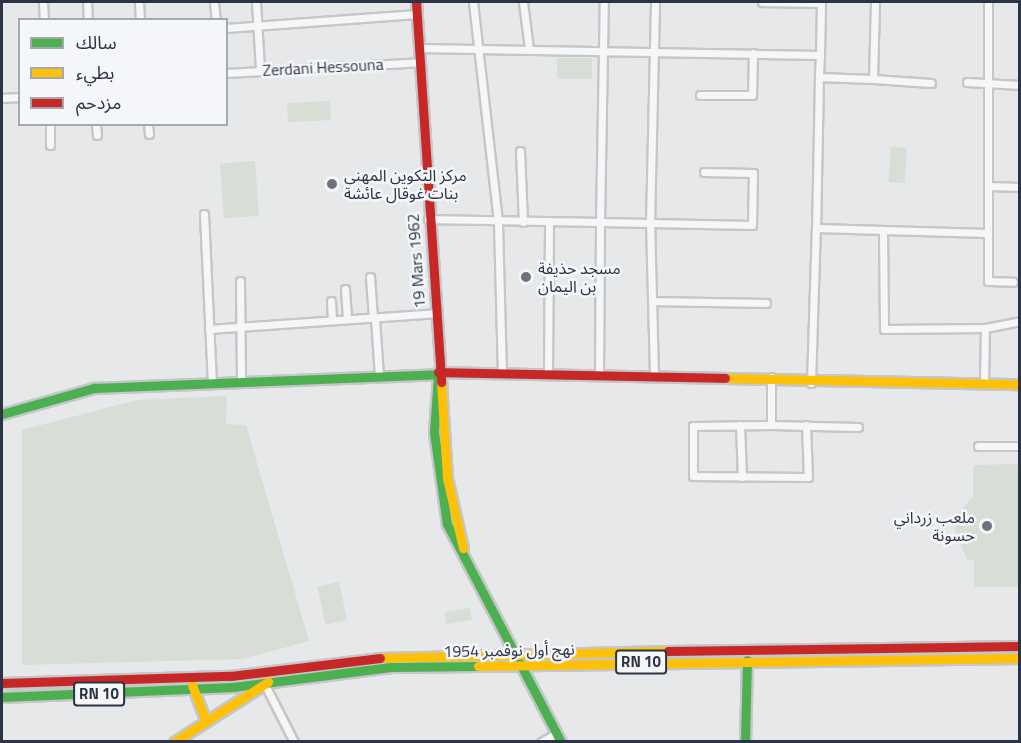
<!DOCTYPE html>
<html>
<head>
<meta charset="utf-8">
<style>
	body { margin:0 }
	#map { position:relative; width:1021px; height:743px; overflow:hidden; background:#e6e8ea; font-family:"Titillium Web","Noto Sans Arabic",sans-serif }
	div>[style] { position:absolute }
	.green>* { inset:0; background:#d6ded6; transform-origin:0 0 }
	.roads { filter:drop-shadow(2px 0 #c4c6c8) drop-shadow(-2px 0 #c4c6c8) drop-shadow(0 2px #c4c6c8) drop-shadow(0 -2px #c4c6c8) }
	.street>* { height:7px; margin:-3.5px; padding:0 3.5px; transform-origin:3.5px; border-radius:3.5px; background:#f5f6f7 }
	.fast>* { height:9px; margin:-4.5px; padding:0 4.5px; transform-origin:4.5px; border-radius:4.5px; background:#4caf50 }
	.slow>* { height:9px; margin:-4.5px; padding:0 4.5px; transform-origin:4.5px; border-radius:4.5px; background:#ffc107 }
	.jam>* { height:9px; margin:-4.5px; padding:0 4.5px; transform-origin:4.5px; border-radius:4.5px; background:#c62828 }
	.dots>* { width:16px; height:16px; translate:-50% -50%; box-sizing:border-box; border:3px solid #f4f6f9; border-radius:50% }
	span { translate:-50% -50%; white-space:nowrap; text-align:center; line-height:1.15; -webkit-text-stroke:5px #f4f6f9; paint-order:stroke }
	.shield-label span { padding:2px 4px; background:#f4f6f9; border:2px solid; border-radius:4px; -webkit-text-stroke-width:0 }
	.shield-label { font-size:15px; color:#2b3445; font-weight:700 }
	.street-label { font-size:16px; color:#2b3445 }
	.poi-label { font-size:16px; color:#2b3445 }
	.left { translate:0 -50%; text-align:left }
	.right { translate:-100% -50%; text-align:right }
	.frame { position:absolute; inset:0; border:3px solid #2b3445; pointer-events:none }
	.legend { position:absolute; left:18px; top:18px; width:210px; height:108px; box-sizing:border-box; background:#f4f6f9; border:2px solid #a4a8b1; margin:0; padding:8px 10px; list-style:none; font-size:18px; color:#2b3445 }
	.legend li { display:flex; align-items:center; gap:12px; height:30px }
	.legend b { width:30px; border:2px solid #a4a8b1 }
</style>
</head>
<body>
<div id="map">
	<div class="green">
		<i style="left:557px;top:58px;width:35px;height:21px"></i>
		<i style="left:330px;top:101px;width:19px;height:43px;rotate:87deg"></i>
		<i style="left:891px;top:147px;width:16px;height:35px;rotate:4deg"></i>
		<i style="left:255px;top:161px;width:55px;height:35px;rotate:86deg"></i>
		<i style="clip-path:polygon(227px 396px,226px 424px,246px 425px,309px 641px,242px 659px,22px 665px,22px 430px,137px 400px)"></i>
		<i style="clip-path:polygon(1019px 464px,1019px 587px,974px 587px,974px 560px,967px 560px,955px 530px,959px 512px,973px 497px,973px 465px)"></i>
		<i style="left:339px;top:582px;width:39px;height:22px;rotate:78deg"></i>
		<i style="left:470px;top:608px;width:12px;height:26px;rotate:81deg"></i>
	</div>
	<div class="roads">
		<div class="street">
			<i style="left:43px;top:2px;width:18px;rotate:87deg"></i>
			<i style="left:87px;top:2px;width:18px;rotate:87deg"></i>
			<i style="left:139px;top:2px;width:18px;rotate:87deg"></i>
			<i style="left:214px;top:2px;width:18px;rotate:84deg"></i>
			<i style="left:256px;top:2px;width:68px;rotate:86.6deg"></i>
			<i style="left:473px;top:2px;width:222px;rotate:83.5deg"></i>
			<i style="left:498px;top:223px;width:148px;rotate:88.5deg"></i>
			<i style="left:523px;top:2px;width:47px;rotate:82.7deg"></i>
			<i style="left:762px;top:2px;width:59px;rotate:1deg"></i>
			<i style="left:988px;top:2px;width:279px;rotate:90deg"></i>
			<i style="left:988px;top:281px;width:25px;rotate:2deg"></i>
			<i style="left:226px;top:28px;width:191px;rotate:-4.2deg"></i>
			<i style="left:419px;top:48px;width:401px;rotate:1deg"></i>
			<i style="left:820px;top:55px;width:53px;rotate:-88.9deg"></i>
			<i style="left:820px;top:55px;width:22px;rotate:93deg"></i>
			<i style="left:819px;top:77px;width:54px;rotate:2.1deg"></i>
			<i style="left:873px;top:79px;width:77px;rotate:-88.5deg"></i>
			<i style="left:226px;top:73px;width:194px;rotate:-3.2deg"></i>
			<i style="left:819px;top:77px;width:151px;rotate:91.1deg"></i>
			<i style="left:816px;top:228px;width:171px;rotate:1.7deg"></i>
			<i style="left:873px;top:79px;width:58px;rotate:3.9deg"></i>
			<i style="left:967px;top:82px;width:53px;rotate:3.2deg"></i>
			<i style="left:700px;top:95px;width:52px"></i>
			<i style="left:752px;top:95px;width:42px;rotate:-88.6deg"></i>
			<i style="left:2px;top:98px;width:18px;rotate:-3deg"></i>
			<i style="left:50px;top:124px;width:21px;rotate:90deg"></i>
			<i style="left:96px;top:124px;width:11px;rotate:85deg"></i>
			<i style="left:148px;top:124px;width:10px;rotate:84deg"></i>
			<i style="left:520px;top:151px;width:71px;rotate:87.6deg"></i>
			<i style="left:990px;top:186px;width:30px;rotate:2deg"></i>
			<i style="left:204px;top:214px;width:170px;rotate:87.3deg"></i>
			<i style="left:428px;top:219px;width:172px;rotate:1deg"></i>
			<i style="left:600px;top:222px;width:220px;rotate:-89deg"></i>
			<i style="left:883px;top:231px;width:98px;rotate:89.4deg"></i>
			<i style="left:884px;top:329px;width:101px;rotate:-0.6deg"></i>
			<i style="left:985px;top:328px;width:36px;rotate:-11deg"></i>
			<i style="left:370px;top:277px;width:41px;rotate:85.8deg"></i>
			<i style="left:240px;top:281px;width:101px;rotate:89.4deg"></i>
			<i style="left:345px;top:289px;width:30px;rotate:86deg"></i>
			<i style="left:331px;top:301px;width:19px;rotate:87deg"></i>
			<i style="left:652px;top:301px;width:114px;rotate:1deg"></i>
			<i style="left:375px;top:318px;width:58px;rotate:86.1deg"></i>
			<i style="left:209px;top:329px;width:227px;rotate:-4deg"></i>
			<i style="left:548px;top:373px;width:151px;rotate:-89.6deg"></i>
			<i style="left:599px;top:374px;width:152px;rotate:-89.6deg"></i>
			<i style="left:600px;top:222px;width:152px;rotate:1.1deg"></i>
			<i style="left:752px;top:225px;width:52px;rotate:-88.9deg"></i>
			<i style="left:753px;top:173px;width:49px;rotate:-178.8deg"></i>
			<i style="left:654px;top:374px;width:150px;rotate:-91.5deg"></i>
			<i style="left:650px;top:224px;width:222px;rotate:-88.7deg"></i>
			<i style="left:771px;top:377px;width:48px;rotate:90deg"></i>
			<i style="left:771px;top:425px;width:87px;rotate:1.3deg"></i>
			<i style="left:811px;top:383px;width:155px;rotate:-88.2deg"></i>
			<i style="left:984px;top:384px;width:56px;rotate:-89deg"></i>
			<i style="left:740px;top:425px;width:52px;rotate:87.8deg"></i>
			<i style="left:771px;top:425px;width:78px;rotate:179.3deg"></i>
			<i style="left:693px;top:426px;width:50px;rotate:90deg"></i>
			<i style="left:693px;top:476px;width:115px;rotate:0.5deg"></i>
			<i style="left:808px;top:477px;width:52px;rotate:-92.2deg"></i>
			<i style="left:978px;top:446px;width:42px"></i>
			<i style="left:265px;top:685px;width:64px;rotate:63deg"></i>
			<i style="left:541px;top:742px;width:18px;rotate:-29deg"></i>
		</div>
		<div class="fast">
			<i style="left:438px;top:376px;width:56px;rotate:94.1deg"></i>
			<i style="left:434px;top:432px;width:93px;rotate:82deg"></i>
			<i style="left:447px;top:524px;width:246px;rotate:62.4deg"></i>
			<i style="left:2px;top:414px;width:96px;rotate:-15.8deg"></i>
			<i style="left:94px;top:388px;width:344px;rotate:-2.3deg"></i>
			<i style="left:2px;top:697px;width:231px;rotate:-2.5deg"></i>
			<i style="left:233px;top:687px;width:159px;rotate:-7.2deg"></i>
			<i style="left:391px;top:667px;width:87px;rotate:-0.7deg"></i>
			<i style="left:745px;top:742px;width:82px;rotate:-88.6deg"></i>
		</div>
		<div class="slow">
			<i style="left:725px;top:378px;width:295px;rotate:1.2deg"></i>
			<i style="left:441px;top:382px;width:96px;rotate:86.4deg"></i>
			<i style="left:447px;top:478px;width:72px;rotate:77.1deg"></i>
			<i style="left:380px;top:658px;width:288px;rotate:-1.4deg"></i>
			<i style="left:478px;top:666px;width:542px;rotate:-0.85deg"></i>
			<i style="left:192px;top:685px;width:39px;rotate:69deg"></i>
			<i style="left:174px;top:742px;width:112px;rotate:-32.6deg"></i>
		</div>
		<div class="jam">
			<i style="left:416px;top:2px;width:381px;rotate:86.2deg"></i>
			<i style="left:438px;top:372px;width:287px;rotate:1.2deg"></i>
			<i style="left:668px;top:651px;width:352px;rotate:-0.8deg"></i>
			<i style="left:2px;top:683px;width:229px;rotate:-1.8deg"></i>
			<i style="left:231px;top:676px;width:150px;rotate:-6.9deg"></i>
		</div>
	</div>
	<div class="dots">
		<i style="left:332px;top:184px;background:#6c737f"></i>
		<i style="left:526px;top:277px;background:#6c737f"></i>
		<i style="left:987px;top:526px;background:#6c737f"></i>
	</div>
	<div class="shield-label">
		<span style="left:641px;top:662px">RN 10</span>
		<span style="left:99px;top:694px">RN 10</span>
	</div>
	<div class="street-label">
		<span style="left:323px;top:67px;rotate:-3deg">Zerdani Hessouna</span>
		<span style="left:416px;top:261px;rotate:-94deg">19 Mars 1962</span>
		<span style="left:509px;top:650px;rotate:-1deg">نهج أول نوفمبر 1954</span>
	</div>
	<div class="poi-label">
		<span class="left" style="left:344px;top:184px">مركز التكوين المهني<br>بنات غوقال عائشة</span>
		<span class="left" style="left:538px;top:277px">مسجد حذيفة<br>بن اليمان</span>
		<span class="right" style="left:975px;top:526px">ملعب زرداني<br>حسونة</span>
	</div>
	<div class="frame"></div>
	<ul class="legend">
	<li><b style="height:8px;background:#4caf50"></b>سالك</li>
	<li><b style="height:8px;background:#ffc107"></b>بطيء</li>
	<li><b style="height:8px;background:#c62828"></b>مزدحم</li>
	</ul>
</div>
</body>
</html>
